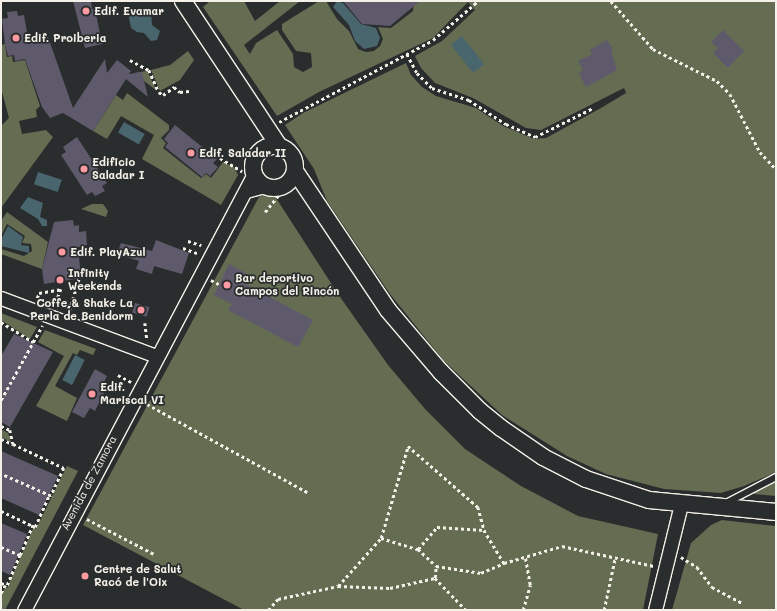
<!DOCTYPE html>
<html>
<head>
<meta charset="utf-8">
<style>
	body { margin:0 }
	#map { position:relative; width:777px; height:611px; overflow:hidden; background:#2a2d2e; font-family:Mali,sans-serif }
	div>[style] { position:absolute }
	.green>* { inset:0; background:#646c52 }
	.water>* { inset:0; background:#49656d; transform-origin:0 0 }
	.building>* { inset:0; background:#5f5a6b; transform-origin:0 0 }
	.path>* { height:2.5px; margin-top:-1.25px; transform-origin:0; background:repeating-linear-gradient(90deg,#f4f1e8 0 3px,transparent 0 6px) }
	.roads { filter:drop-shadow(1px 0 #f4f1e8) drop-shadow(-1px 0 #f4f1e8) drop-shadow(0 1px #f4f1e8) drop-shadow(0 -1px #f4f1e8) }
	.service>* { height:6px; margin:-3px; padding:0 3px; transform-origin:3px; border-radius:3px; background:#2a2d2e }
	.minor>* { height:13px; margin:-6.5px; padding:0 6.5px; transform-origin:6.5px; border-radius:6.5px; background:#2a2d2e }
	.tertiary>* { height:16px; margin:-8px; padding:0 8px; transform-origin:8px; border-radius:8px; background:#2a2d2e }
	.tertiary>.ring { margin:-8px; padding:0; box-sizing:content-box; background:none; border:16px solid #2a2d2e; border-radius:50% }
	.dots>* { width:11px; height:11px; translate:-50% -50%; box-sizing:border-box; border:2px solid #2a2d2e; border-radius:50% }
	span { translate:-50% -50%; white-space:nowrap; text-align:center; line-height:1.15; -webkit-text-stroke:3.5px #2a2d2e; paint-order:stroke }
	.poi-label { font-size:11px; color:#f4f1e8; font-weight:700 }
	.left { translate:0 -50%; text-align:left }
	.right { translate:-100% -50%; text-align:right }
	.street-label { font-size:11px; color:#f4f1e8 }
	.frame { position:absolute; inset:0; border:2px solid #f4f1e8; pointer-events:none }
</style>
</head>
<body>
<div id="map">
	<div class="green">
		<i style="clip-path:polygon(210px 1px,244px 1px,255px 21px,280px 1px,300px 1px,244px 45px,250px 54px,256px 43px,277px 30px,293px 54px,294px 67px,303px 72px,312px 67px,311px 53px,296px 51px,282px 30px,282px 24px,319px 1px,326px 1px,337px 19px,349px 31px,358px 49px,366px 52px,374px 51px,380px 46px,383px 39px,378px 27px,391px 28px,413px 11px,414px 1px,776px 1px,776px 472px,744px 486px,721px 493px,664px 489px,606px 474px,567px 456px,502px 415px,444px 361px,390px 294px,327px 201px,314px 169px,285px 125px,303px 113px,406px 63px,411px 75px,422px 87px,436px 96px,476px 108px,503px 126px,534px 139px,546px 138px,601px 108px,626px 93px,624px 88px,541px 130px,526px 128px,473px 98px,435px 83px,421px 68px,415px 56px,442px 41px,475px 10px,468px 2px,433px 38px,319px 92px,277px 116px,203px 7px)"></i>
		<i style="clip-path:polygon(5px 44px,7px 57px,12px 56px,13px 62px,25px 60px,40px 106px,36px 110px,37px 117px,19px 121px,22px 134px,46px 130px,53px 137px,1px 208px,1px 126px,9px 118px,1px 88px,1px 45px)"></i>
		<i style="clip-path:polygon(188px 51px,194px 60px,180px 80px,160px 91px,151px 70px,170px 65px)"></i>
		<i style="clip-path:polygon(147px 71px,157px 91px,134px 73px)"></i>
		<i style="clip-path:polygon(127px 93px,169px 125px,169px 130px,161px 138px,166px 143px,163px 148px,201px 178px,206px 174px,211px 178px,223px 162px,234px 167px,238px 175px,221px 205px,142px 159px,154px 135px,121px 116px,107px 139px,93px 131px,116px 95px,123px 100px)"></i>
		<i style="clip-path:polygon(268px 193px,276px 198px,338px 294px,388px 365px,426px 410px,465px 449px,521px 486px,578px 516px,658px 534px,643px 610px,244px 610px,83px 525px,259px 197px)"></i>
		<i style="clip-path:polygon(92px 204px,103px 204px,108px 211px,106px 217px,81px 209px)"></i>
		<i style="clip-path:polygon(7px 212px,48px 242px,42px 269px,1px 254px,1px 249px,24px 256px,32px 251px,31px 244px,22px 243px,25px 236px,7px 224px,1px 236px,1px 221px)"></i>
		<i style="clip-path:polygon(1px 313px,37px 327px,30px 339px,1px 320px)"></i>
		<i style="clip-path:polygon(45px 330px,96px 349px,93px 355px,80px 350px,77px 355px,73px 353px,55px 386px,77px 398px,67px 421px,36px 406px,64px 356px,38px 342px)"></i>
		<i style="clip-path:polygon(1px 429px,8px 433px,11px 442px,1px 437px)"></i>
		<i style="clip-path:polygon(67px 466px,78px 471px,5px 610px,1px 610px,1px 597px,5px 587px,7px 588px,33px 528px,36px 529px)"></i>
		<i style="clip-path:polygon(776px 481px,776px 496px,754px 494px,754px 492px)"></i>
		<i style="clip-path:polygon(722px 520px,776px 526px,776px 610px,672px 610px,691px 543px,711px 525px)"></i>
	</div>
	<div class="water">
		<i style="clip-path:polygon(337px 1px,343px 3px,361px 24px,376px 28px,380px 38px,377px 46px,364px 49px,355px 41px,349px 25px,333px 7px)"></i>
		<i style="clip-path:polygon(140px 8px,151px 13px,152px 25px,160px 31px,157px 40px,151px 41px,144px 33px,137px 32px,131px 28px,129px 18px,131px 13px)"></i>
		<i style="left:462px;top:36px;width:36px;height:14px;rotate:52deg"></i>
		<i style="left:124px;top:122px;width:24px;height:12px;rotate:30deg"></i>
		<i style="left:38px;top:172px;width:25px;height:13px;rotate:18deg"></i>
		<i style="clip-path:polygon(28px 197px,43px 203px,40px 217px,47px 220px,47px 226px,42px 226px,38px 219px,20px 208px)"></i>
		<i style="clip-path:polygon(8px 226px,23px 237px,21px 245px,29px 246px,29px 253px,1px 246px,1px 240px)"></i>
		<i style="left:75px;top:355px;width:11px;height:28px;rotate:27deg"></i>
	</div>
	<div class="building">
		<i style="clip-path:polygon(73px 1px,91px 1px,92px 9px,95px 9px,102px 44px,85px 48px)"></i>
		<i style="clip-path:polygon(343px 1px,420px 1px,390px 26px,362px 24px)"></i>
		<i style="clip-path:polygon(17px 11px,18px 16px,24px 15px,29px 44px,48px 37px,73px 108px,105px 59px,107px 73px,117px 60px,131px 71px,129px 74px,142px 72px,148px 97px,126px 79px,93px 131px,63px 113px,50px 118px,42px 107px,25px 59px,15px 61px,14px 55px,8px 56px,5px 44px,2px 19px,8px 18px,7px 12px)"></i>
		<i style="clip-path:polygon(723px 30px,744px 51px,728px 68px,713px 53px,718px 48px,711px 42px)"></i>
		<i style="clip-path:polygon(607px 40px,613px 49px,611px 50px,617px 70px,586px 87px,579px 73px,583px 70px,578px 61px,592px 54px,590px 50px)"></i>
		<i style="clip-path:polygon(175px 125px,217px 159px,213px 163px,218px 167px,210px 176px,206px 173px,202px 177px,165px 147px,168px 143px,164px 139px)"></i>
		<i style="clip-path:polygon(77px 137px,107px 183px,102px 186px,105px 191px,95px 196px,92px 192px,87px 195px,61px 155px,66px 152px,63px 147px)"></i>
		<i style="clip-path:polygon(73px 220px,74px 226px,79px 225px,79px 232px,86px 231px,87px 245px,78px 247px,81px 278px,44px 284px,42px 269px,54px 222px)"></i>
		<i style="clip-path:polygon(156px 240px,189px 253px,182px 274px,154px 266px,152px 274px,136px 269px,139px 261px,117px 254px,121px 243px,152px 251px)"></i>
		<i style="clip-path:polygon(229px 264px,247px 274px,242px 282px,313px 320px,298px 347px,228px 310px,232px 304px,214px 295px)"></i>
		<i style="left:135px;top:303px;width:15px;height:10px;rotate:16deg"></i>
		<i style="clip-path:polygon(14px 334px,53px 352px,10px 427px,1px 422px,1px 356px)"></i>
		<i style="clip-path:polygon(95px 369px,107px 376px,102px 386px,106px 389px,95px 411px,90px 408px,84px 418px,72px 412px)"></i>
		<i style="clip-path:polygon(1px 451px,58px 476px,39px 515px,1px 498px)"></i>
		<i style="clip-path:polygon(1px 523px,27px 534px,10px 575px,1px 571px)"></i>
	</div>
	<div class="path">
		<i style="left:611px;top:1px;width:64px;rotate:48.8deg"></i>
		<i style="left:653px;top:49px;width:72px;rotate:26.6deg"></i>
		<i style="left:717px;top:81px;width:18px;rotate:45deg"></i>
		<i style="left:730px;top:94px;width:65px;rotate:62.7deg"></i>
		<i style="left:760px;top:152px;width:23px;rotate:47deg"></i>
		<i style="left:407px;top:54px;width:21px;rotate:62deg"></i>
		<i style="left:417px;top:73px;width:21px;rotate:45deg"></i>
		<i style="left:432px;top:88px;width:39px;rotate:18deg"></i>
		<i style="left:469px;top:100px;width:44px;rotate:33deg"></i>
		<i style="left:506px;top:124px;width:32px;rotate:24deg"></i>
		<i style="left:535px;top:137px;width:65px;rotate:-26.6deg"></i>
		<i style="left:130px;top:60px;width:21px;rotate:28deg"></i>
		<i style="left:149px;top:70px;width:24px;rotate:66deg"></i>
		<i style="left:159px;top:92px;width:5px;rotate:37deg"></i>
		<i style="left:163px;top:95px;width:14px;rotate:-36deg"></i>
		<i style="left:174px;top:87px;width:8px;rotate:40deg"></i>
		<i style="left:180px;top:92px;width:9px;rotate:-6deg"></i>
		<i style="left:279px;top:122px;width:174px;rotate:-28deg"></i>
		<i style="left:433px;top:40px;width:60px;rotate:-40.9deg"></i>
		<i style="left:293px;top:145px;width:17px;rotate:57deg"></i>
		<i style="left:220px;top:158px;width:26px;rotate:31deg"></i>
		<i style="left:265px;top:212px;width:22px;rotate:-51deg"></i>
		<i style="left:279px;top:195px;width:5px;rotate:-101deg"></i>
		<i style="left:188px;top:241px;width:14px;rotate:17deg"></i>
		<i style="left:183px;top:248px;width:15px;rotate:20deg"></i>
		<i style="left:211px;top:280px;width:9px;rotate:27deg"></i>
		<i style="left:37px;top:298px;width:5px;rotate:-68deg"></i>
		<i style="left:39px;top:293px;width:22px;rotate:-10deg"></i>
		<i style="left:61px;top:289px;width:15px;rotate:110deg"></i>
		<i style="left:56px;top:303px;width:7px;rotate:-164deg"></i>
		<i style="left:56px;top:303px;width:15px;rotate:16deg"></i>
		<i style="left:69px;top:311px;width:34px;rotate:-73deg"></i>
		<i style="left:1px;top:322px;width:38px;rotate:32deg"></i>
		<i style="left:145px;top:323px;width:17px;rotate:83deg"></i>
		<i style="left:118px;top:375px;width:15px;rotate:28deg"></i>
		<i style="left:1px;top:400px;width:85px;rotate:-61deg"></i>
		<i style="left:147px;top:404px;width:185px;rotate:28.8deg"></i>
		<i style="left:1px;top:426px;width:10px;rotate:24deg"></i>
		<i style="left:10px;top:430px;width:14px;rotate:78deg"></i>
		<i style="left:13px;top:444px;width:56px;rotate:25.2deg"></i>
		<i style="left:64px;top:468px;width:31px;rotate:115deg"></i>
		<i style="left:51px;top:496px;width:55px;rotate:-156.3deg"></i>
		<i style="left:1px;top:439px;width:13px;rotate:23deg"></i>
		<i style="left:1px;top:511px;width:38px;rotate:25deg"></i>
		<i style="left:35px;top:527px;width:35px;rotate:-66deg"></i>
		<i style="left:87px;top:519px;width:76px;rotate:27.6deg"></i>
		<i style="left:381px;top:538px;width:39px;rotate:17deg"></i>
		<i style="left:418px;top:549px;width:25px;rotate:43deg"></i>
		<i style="left:436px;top:566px;width:46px;rotate:8.8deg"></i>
		<i style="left:481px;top:573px;width:25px;rotate:-23deg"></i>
		<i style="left:504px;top:563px;width:60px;rotate:-16.3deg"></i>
		<i style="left:562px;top:546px;width:94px;rotate:12.3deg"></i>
		<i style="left:1px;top:547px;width:21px;rotate:23deg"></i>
		<i style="left:20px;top:555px;width:33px;rotate:-67deg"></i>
		<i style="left:418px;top:549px;width:29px;rotate:-49deg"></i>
		<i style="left:437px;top:527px;width:47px;rotate:3.7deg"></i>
		<i style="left:681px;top:557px;width:19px;rotate:32deg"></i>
		<i style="left:697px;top:567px;width:25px;rotate:53deg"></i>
		<i style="left:712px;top:587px;width:34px;rotate:28deg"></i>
		<i style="left:435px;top:578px;width:45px;rotate:45.9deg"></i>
		<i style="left:1px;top:583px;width:6px;rotate:18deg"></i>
		<i style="left:7px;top:585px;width:33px;rotate:-67deg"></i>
		<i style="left:338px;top:586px;width:64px;rotate:-48.1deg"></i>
		<i style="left:381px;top:538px;width:96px;rotate:-73.6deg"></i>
		<i style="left:408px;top:446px;width:93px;rotate:41.1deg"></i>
		<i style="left:478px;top:507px;width:24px;rotate:75deg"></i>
		<i style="left:484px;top:530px;width:39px;rotate:59deg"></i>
		<i style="left:1px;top:593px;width:9px;rotate:-63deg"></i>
		<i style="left:268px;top:610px;width:15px;rotate:-48deg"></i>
		<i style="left:278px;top:599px;width:61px;rotate:-12.2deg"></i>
		<i style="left:338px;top:586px;width:52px;rotate:2.2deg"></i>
		<i style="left:390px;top:588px;width:46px;rotate:-12.5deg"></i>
		<i style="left:435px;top:578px;width:12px;rotate:-85deg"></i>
		<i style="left:523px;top:610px;width:26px;rotate:-74deg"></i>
		<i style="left:530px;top:585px;width:28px;rotate:-100deg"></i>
		<i style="left:604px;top:610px;width:53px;rotate:-78.1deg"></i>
	</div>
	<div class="roads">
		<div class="service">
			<i style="left:724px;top:504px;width:59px;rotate:-27.4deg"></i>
		</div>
		<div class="minor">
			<i style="left:246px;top:191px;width:20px;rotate:-15deg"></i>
			<i style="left:1px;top:298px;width:165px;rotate:20.5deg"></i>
			<i style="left:24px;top:610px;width:494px;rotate:-62.2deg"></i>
			<i style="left:655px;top:610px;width:109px;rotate:-76.2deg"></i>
		</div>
		<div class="tertiary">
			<i style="left:183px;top:1px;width:174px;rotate:56.5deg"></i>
			<i class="ring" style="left:253px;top:146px;width:26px;height:26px"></i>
			<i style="left:295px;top:171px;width:167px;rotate:56.2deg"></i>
			<i style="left:388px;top:310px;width:82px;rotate:49.5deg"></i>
			<i style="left:441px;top:372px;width:55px;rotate:45deg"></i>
			<i style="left:480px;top:411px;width:27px;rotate:39deg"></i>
			<i style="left:501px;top:428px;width:51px;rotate:34.6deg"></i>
			<i style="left:543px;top:457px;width:48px;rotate:27.1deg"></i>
			<i style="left:586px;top:479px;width:66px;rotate:18.4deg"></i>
			<i style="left:649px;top:500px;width:128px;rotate:5.4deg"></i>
		</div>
	</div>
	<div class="dots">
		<i style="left:86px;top:11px;background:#ff9aa2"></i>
		<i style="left:16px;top:38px;background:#ff9aa2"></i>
		<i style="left:191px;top:153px;background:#ff9aa2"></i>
		<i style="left:84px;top:169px;background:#ff9aa2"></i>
		<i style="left:62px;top:252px;background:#ff9aa2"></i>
		<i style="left:60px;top:280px;background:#ff9aa2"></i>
		<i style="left:227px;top:285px;background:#ff9aa2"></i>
		<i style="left:141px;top:310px;background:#ff9aa2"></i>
		<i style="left:92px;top:394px;background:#ff9aa2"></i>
		<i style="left:85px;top:576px;background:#ff9aa2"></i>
	</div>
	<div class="poi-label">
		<span class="left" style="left:94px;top:11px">Edif. Evamar</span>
		<span class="left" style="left:24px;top:38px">Edif. Proiberia</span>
		<span class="left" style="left:199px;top:153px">Edif. Saladar II</span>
		<span class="left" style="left:92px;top:169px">Edificio<br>Saladar I</span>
		<span class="left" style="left:70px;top:252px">Edif. PlayAzul</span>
		<span class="left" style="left:68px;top:280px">Infinity<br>Weekends</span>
		<span class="left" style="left:235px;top:285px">Bar deportivo<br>Campos del Rincón</span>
		<span class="right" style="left:133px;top:310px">Coffe &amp; Shake La<br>Perla de Benidorm</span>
		<span class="left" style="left:100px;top:394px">Edif.<br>Mariscal VI</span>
		<span class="left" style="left:94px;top:576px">Centre de Salut<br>Racó de l'Oix</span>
	</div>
	<div class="street-label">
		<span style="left:89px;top:483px;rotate:-62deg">Avenida de Zamora</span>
	</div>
	<div class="frame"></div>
</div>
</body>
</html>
